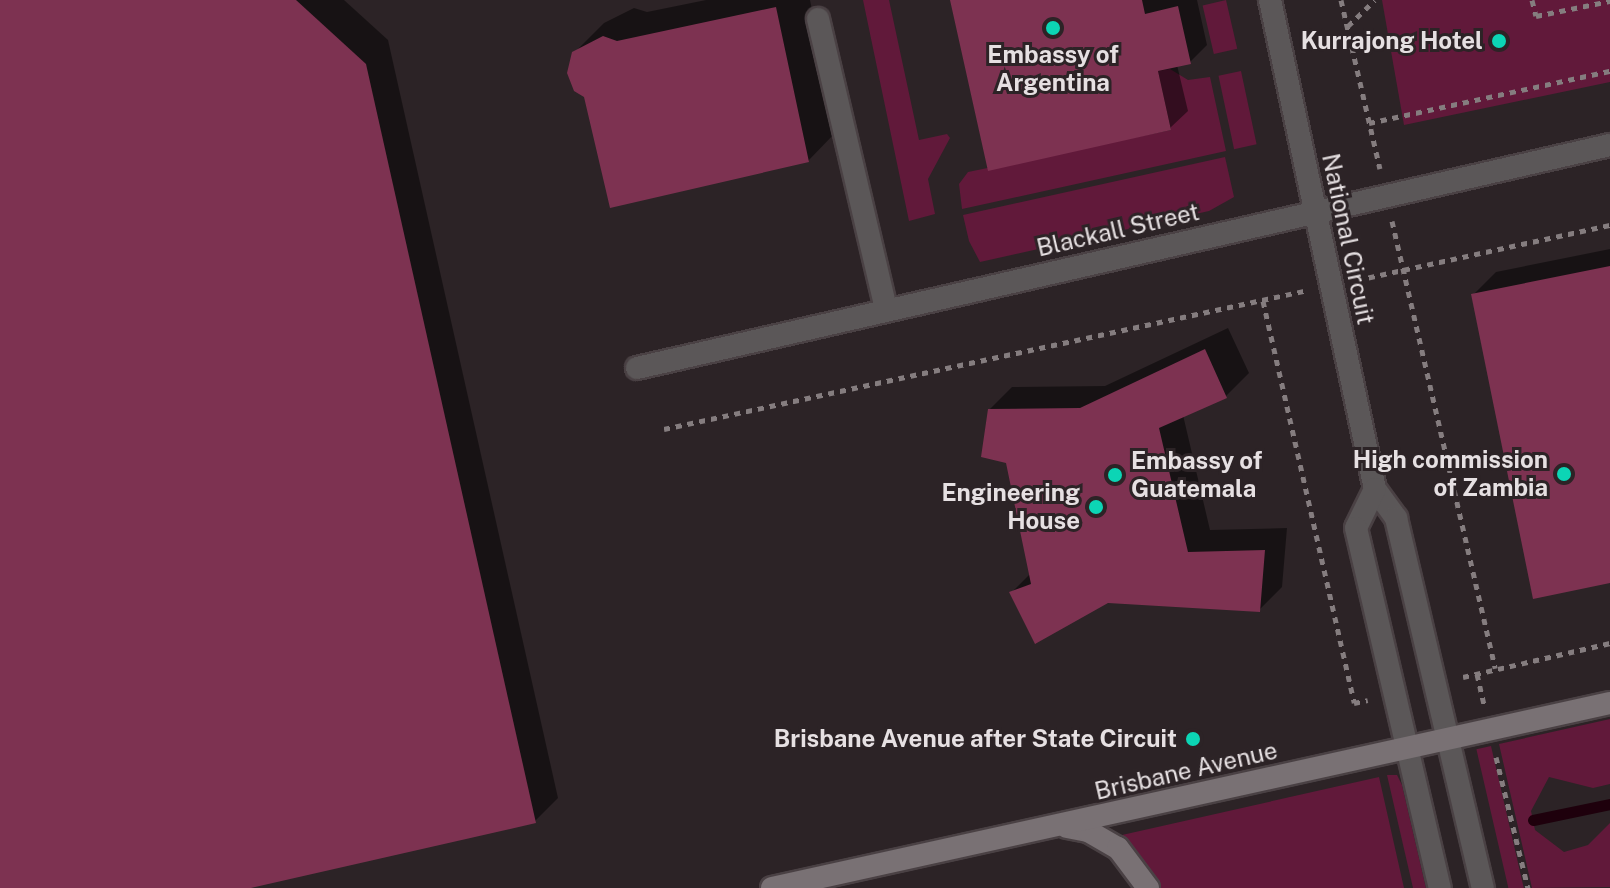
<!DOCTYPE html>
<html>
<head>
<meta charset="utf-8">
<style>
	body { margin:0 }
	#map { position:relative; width:1610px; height:888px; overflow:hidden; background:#2c2326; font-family:"Public Sans",sans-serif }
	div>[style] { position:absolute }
	.green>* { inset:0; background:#61193a; transform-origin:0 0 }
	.shadow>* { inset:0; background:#0007 }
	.stream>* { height:11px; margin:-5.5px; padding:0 5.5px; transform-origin:5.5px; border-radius:5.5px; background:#1e000c }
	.building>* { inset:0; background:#7d3251 }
	.path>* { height:5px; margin-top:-2.5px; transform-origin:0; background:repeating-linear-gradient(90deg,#857d7f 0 6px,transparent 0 12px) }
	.roads { filter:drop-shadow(2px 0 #4a4144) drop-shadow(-2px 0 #4a4144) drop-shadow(0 2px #4a4144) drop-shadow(0 -2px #4a4144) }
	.service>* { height:22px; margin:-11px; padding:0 11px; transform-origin:11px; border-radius:11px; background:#5b5758 }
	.minor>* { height:22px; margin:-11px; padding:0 11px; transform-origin:11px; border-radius:11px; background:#5b5758 }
	.tertiary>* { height:22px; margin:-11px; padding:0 11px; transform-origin:11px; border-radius:11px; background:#5b5758 }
	.secondary>* { height:22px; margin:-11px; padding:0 11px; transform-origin:11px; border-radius:11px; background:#797174 }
	.dots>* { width:22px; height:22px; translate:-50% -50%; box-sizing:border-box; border:4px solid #2c2326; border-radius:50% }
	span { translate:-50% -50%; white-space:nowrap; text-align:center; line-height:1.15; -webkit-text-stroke:6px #2c2326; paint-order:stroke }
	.poi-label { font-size:24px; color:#e6e0e2; font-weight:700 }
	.right { translate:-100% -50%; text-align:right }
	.left { translate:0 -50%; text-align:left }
	.street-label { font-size:24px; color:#e6e0e2 }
</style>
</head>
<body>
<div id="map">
	<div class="green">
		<i style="clip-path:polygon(863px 0,889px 0,919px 140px,947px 134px,950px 138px,928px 179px,935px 214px,909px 221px)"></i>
		<i style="left:1226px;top:0;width:50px;height:24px;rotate:77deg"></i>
		<i style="clip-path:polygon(1382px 0,1610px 0,1610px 82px,1404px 125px)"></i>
		<i style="clip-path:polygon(1170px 69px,1188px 80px,1210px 77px,1226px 151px,962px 209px,959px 184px,968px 172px,1171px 130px,1158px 71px)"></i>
		<i style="left:1241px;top:71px;width:75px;height:23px;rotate:78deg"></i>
		<i style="clip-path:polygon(1225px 157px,1234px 197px,1209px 211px,980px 262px,969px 241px,963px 215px)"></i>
		<i style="clip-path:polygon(1610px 719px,1610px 784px,1593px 788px,1549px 777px,1531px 811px,1535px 830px,1564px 852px,1588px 845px,1610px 823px,1610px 887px,1532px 888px,1499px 744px)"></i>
		<i style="left:1491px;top:746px;width:146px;height:15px;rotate:77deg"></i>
		<i style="clip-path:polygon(1387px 775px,1397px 775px,1402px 785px,1426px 888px,1413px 888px)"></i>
		<i style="clip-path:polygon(1379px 777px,1404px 888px,1155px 888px,1140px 855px,1122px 835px)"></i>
	</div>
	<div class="shadow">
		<i style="clip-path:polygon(0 0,344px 0,388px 40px,558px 798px,535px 821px,242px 888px,0 888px)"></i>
		<i style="clip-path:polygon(706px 0,810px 0,837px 131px,808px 161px,574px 53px,604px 23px,634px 8px,647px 12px)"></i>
		<i style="clip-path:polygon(952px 0,1197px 0,1207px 45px,1190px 62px,1177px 65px,1188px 111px,1170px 128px)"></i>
		<i style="clip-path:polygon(1610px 249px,1610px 581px,1473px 295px,1496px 272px)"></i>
		<i style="clip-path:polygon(1228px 328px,1249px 373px,1226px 396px,1183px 415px,1210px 530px,1287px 528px,1282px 587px,1259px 610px,1012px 592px,1031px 573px,1007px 461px,989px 410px,1012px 387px,1105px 386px)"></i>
	</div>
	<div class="stream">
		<i style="left:1533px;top:820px;width:79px;rotate:-11.7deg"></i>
	</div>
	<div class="building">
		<i style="clip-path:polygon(0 0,296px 0,366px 64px,536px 823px,251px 888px,0 888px)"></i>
		<i style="clip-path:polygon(950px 0,1142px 0,1145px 14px,1178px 6px,1191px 64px,1158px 71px,1171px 130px,988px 171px)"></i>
		<i style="clip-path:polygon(776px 7px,809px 162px,610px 208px,584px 97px,574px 91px,567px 73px,572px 52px,603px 36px,617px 41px)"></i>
		<i style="clip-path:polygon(1610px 266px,1610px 583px,1533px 599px,1471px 294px)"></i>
		<i style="clip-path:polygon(1205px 349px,1227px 398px,1159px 428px,1188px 552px,1265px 550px,1260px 612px,1108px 603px,1035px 644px,1009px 592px,1031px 584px,1006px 463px,981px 457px,988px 409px,1080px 408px)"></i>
	</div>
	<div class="path">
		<i style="left:1341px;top:0;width:173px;rotate:77deg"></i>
		<i style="left:1532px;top:0;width:16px;rotate:76deg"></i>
		<i style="left:1536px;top:16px;width:76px;rotate:-11.5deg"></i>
		<i style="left:1348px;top:26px;width:37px;rotate:-44deg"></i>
		<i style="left:1369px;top:123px;width:247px;rotate:-12.2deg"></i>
		<i style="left:1392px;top:221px;width:459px;rotate:77deg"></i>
		<i style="left:1357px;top:280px;width:259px;rotate:-12.3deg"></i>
		<i style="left:1263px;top:301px;width:412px;rotate:77.2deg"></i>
		<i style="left:1354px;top:703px;width:14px;rotate:-12deg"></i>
		<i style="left:664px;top:429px;width:655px;rotate:-12.17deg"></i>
		<i style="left:1477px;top:674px;width:31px;rotate:77deg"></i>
		<i style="left:1463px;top:677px;width:151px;rotate:-13deg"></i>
		<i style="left:1496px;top:757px;width:135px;rotate:76.3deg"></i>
	</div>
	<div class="roads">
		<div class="service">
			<i style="left:818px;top:19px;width:299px;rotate:76.8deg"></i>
		</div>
		<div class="minor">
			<i style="left:637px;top:368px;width:998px;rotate:-12.91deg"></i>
		</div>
		<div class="tertiary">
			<i style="left:1270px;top:0;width:500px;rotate:77.88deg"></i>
			<i style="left:1375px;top:489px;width:36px;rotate:54deg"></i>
			<i style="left:1396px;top:518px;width:380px;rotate:76.8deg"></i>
			<i style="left:1375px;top:489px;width:43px;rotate:116deg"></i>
			<i style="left:1356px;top:528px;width:370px;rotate:76.9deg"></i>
		</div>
		<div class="secondary">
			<i style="left:1067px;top:827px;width:21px;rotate:11deg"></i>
			<i style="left:1088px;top:831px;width:34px;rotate:30deg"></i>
			<i style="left:1118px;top:848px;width:50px;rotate:53.1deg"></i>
			<i style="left:772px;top:888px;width:858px;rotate:-12.45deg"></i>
		</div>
	</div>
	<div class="dots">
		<i style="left:1053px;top:28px;background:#0cd5b5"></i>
		<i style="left:1499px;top:41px;background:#0cd5b5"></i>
		<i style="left:1564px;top:474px;background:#0cd5b5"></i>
		<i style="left:1115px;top:475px;background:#0cd5b5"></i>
		<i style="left:1096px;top:507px;background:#0cd5b5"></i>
		<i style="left:1193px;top:739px;background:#0cd5b5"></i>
	</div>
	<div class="poi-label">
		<span class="right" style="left:1483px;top:41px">Kurrajong Hotel</span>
		<span style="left:1053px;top:69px">Embassy of<br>Argentina</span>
		<span class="right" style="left:1548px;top:474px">High commission<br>of Zambia</span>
		<span class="left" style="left:1131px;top:475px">Embassy of<br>Guatemala</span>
		<span class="right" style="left:1080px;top:507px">Engineering<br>House</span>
		<span class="right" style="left:1177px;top:739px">Brisbane Avenue after State Circuit</span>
	</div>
	<div class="street-label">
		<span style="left:1118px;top:230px;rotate:-13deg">Blackall Street</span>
		<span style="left:1348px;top:239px;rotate:78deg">National Circuit</span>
		<span style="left:1186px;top:771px;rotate:-13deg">Brisbane Avenue</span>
	</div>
</div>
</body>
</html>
